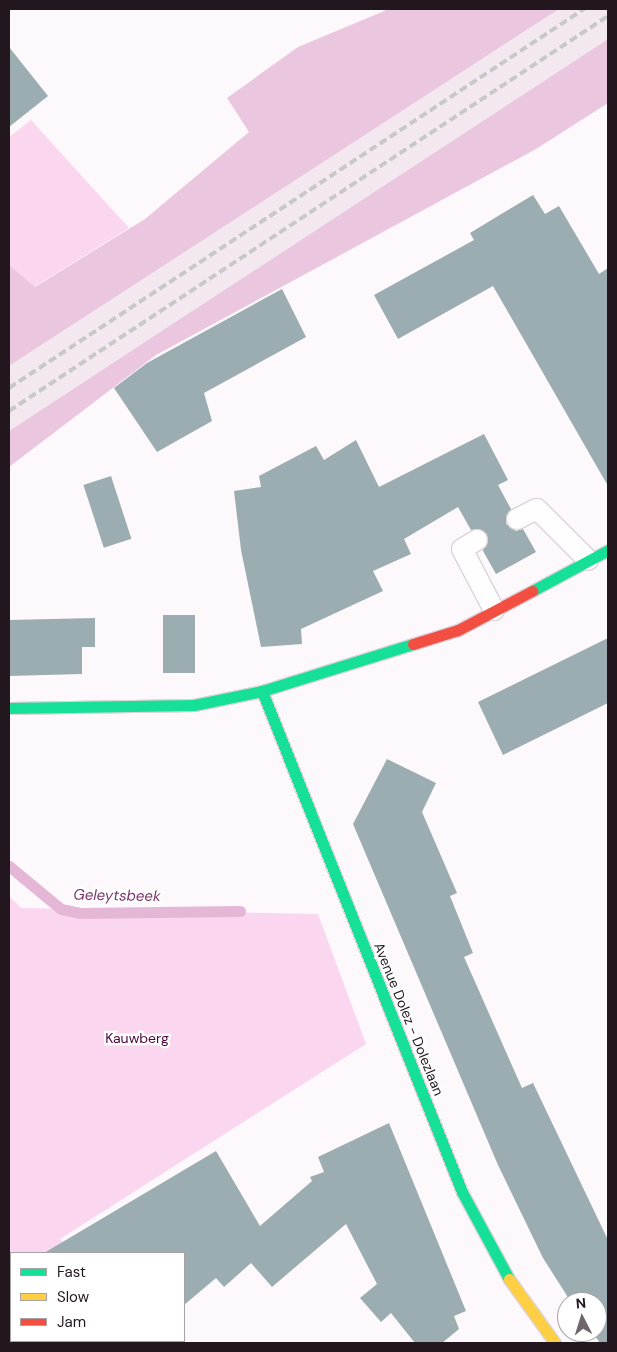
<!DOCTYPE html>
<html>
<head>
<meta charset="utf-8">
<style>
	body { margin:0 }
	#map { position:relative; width:617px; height:1352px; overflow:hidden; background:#fdf8fb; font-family:"DM Sans",sans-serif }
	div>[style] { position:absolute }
	.built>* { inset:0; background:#f4e8f0 }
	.green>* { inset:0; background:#fad7ef }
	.forest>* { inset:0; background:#eac6df }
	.stream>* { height:11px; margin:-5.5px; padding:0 5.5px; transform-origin:5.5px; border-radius:5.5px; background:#e4b7d6 }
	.building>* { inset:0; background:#9badb1; transform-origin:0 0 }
	.roads { filter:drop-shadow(1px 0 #dbd3d8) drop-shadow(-1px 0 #dbd3d8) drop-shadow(0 1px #dbd3d8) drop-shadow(0 -1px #dbd3d8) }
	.lane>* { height:20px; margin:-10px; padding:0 10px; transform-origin:10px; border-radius:10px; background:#fffefe }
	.fast>* { height:11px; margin:-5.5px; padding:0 5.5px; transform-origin:5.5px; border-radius:5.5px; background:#16e098 }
	.slow>* { height:11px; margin:-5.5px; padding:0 5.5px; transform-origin:5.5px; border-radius:5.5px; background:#ffcf43 }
	.jam>* { height:11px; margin:-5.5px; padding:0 5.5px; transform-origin:5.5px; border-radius:5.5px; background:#f24e42 }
	.rail>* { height:4px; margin-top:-2px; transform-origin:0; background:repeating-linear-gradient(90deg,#c9c8c9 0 8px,transparent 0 12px) }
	span { translate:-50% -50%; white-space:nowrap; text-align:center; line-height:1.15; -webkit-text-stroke:4.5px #fff; paint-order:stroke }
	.street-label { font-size:14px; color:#23171f }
	.park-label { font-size:14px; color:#4e0440 }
	.water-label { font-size:15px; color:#7d346a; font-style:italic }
	.frame { position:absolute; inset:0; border:10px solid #23171f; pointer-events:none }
	.legend { position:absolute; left:10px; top:1252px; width:175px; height:90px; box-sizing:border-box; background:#fff; border:1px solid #a7a2a5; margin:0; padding:6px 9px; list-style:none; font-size:15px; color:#23171f }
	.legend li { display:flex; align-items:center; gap:10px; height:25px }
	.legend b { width:25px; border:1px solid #a7a2a5 }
	.north { position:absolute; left:557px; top:1292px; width:50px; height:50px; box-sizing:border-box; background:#fff; border:1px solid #a7a2a5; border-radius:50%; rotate:355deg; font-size:14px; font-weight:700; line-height:20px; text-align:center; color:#23171f }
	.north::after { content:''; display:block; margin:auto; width:18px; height:22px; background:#6f666c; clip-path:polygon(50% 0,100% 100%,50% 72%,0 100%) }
</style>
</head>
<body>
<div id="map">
	<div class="built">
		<i style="clip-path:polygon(559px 9px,608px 9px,608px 39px,9px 431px,9px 366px)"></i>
	</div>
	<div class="green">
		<i style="clip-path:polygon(31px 120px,129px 228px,34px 287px,9px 265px,9px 137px)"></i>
		<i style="clip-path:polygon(9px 896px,21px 908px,318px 914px,366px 1044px,60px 1239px,72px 1253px,11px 1253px,11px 1341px,154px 1343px,9px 1343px)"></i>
	</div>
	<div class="forest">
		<i style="clip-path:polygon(389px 9px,559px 9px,9px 366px,9px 265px,35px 287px,145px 219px,249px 132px,227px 98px,298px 47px)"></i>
		<i style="clip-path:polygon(608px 39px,608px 103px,536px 149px,156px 355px,9px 467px,9px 431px)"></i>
	</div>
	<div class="stream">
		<i style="left:9px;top:866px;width:67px;rotate:39.6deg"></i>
		<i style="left:61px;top:909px;width:19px;rotate:12deg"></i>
		<i style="left:80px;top:913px;width:160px;rotate:-0.7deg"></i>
	</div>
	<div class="building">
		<i style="clip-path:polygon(9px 47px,48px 96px,9px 127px)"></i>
		<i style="clip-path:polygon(533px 195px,545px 214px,559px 206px,599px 274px,608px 268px,608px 486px,493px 286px,398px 339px,374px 295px,474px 240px,470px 233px)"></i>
		<i style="clip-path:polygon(282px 289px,306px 337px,204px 393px,212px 421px,157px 452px,114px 388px,147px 363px)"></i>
		<i style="clip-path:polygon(484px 434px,508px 480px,498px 485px,511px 509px,506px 524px,516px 531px,523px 529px,536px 552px,496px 574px,483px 551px,487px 534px,471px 530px,458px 507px,404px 539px,411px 554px,373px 571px,383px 591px,301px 629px,302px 644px,261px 647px,241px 550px,234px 491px,261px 487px,259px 476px,316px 446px,324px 460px,356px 440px,379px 487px)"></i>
		<i style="left:111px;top:476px;width:66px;height:29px;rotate:72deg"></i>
		<i style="left:163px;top:615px;width:32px;height:58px"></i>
		<i style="clip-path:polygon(95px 618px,95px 647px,82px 647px,82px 674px,9px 676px,9px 620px)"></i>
		<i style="clip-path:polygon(608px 638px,608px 703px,503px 755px,478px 702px)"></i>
		<i style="clip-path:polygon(387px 759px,436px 783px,422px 812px,457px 893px,450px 896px,473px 953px,464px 957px,522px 1088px,533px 1083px,608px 1240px,608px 1343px,600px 1343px,592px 1332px,597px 1332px,597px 1302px,571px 1302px,543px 1258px,498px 1165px,353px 824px)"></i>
		<i style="clip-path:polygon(389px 1123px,466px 1311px,454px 1316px,459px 1329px,442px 1343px,415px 1343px,391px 1313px,381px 1322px,360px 1298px,377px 1284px,346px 1224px,272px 1287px,251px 1263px,224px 1287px,216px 1278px,184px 1305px,184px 1253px,44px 1253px,216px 1151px,260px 1226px,312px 1181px,310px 1177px,324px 1172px,318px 1157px)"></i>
	</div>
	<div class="roads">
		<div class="lane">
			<i style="left:517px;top:519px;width:22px;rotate:-27deg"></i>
			<i style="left:537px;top:509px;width:72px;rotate:45deg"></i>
			<i style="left:477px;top:540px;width:17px;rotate:149deg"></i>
			<i style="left:462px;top:549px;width:69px;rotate:62.3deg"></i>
		</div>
		<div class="fast">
			<i style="left:532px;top:591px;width:86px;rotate:-28.3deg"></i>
			<i style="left:262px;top:691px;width:539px;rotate:68.24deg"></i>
			<i style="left:462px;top:1192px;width:99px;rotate:61.6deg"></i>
			<i style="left:9px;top:708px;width:185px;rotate:-0.9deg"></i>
			<i style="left:194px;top:705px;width:69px;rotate:-11.6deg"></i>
			<i style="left:262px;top:691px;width:158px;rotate:-17.3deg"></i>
		</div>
		<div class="slow">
			<i style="left:509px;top:1279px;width:79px;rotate:54.3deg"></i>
		</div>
		<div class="jam">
			<i style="left:413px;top:644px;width:47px;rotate:-17.3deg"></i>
			<i style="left:458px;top:630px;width:84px;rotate:-27.8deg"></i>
		</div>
	</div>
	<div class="rail">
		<i style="left:9px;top:388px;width:689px;rotate:-33.39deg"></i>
		<i style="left:9px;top:411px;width:718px;rotate:-33.4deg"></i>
	</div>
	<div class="street-label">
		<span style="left:409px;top:1019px;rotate:68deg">Avenue Dolez - Dolezlaan</span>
	</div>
	<div class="park-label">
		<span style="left:137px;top:1038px">Kauwberg</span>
	</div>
	<div class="water-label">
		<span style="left:117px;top:896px;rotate:1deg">Geleytsbeek</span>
	</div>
	<div class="frame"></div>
	<ul class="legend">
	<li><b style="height:6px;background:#16e098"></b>Fast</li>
	<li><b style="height:6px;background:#ffcf43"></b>Slow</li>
	<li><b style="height:6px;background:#f24e42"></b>Jam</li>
	</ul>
	<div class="north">N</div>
</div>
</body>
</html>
